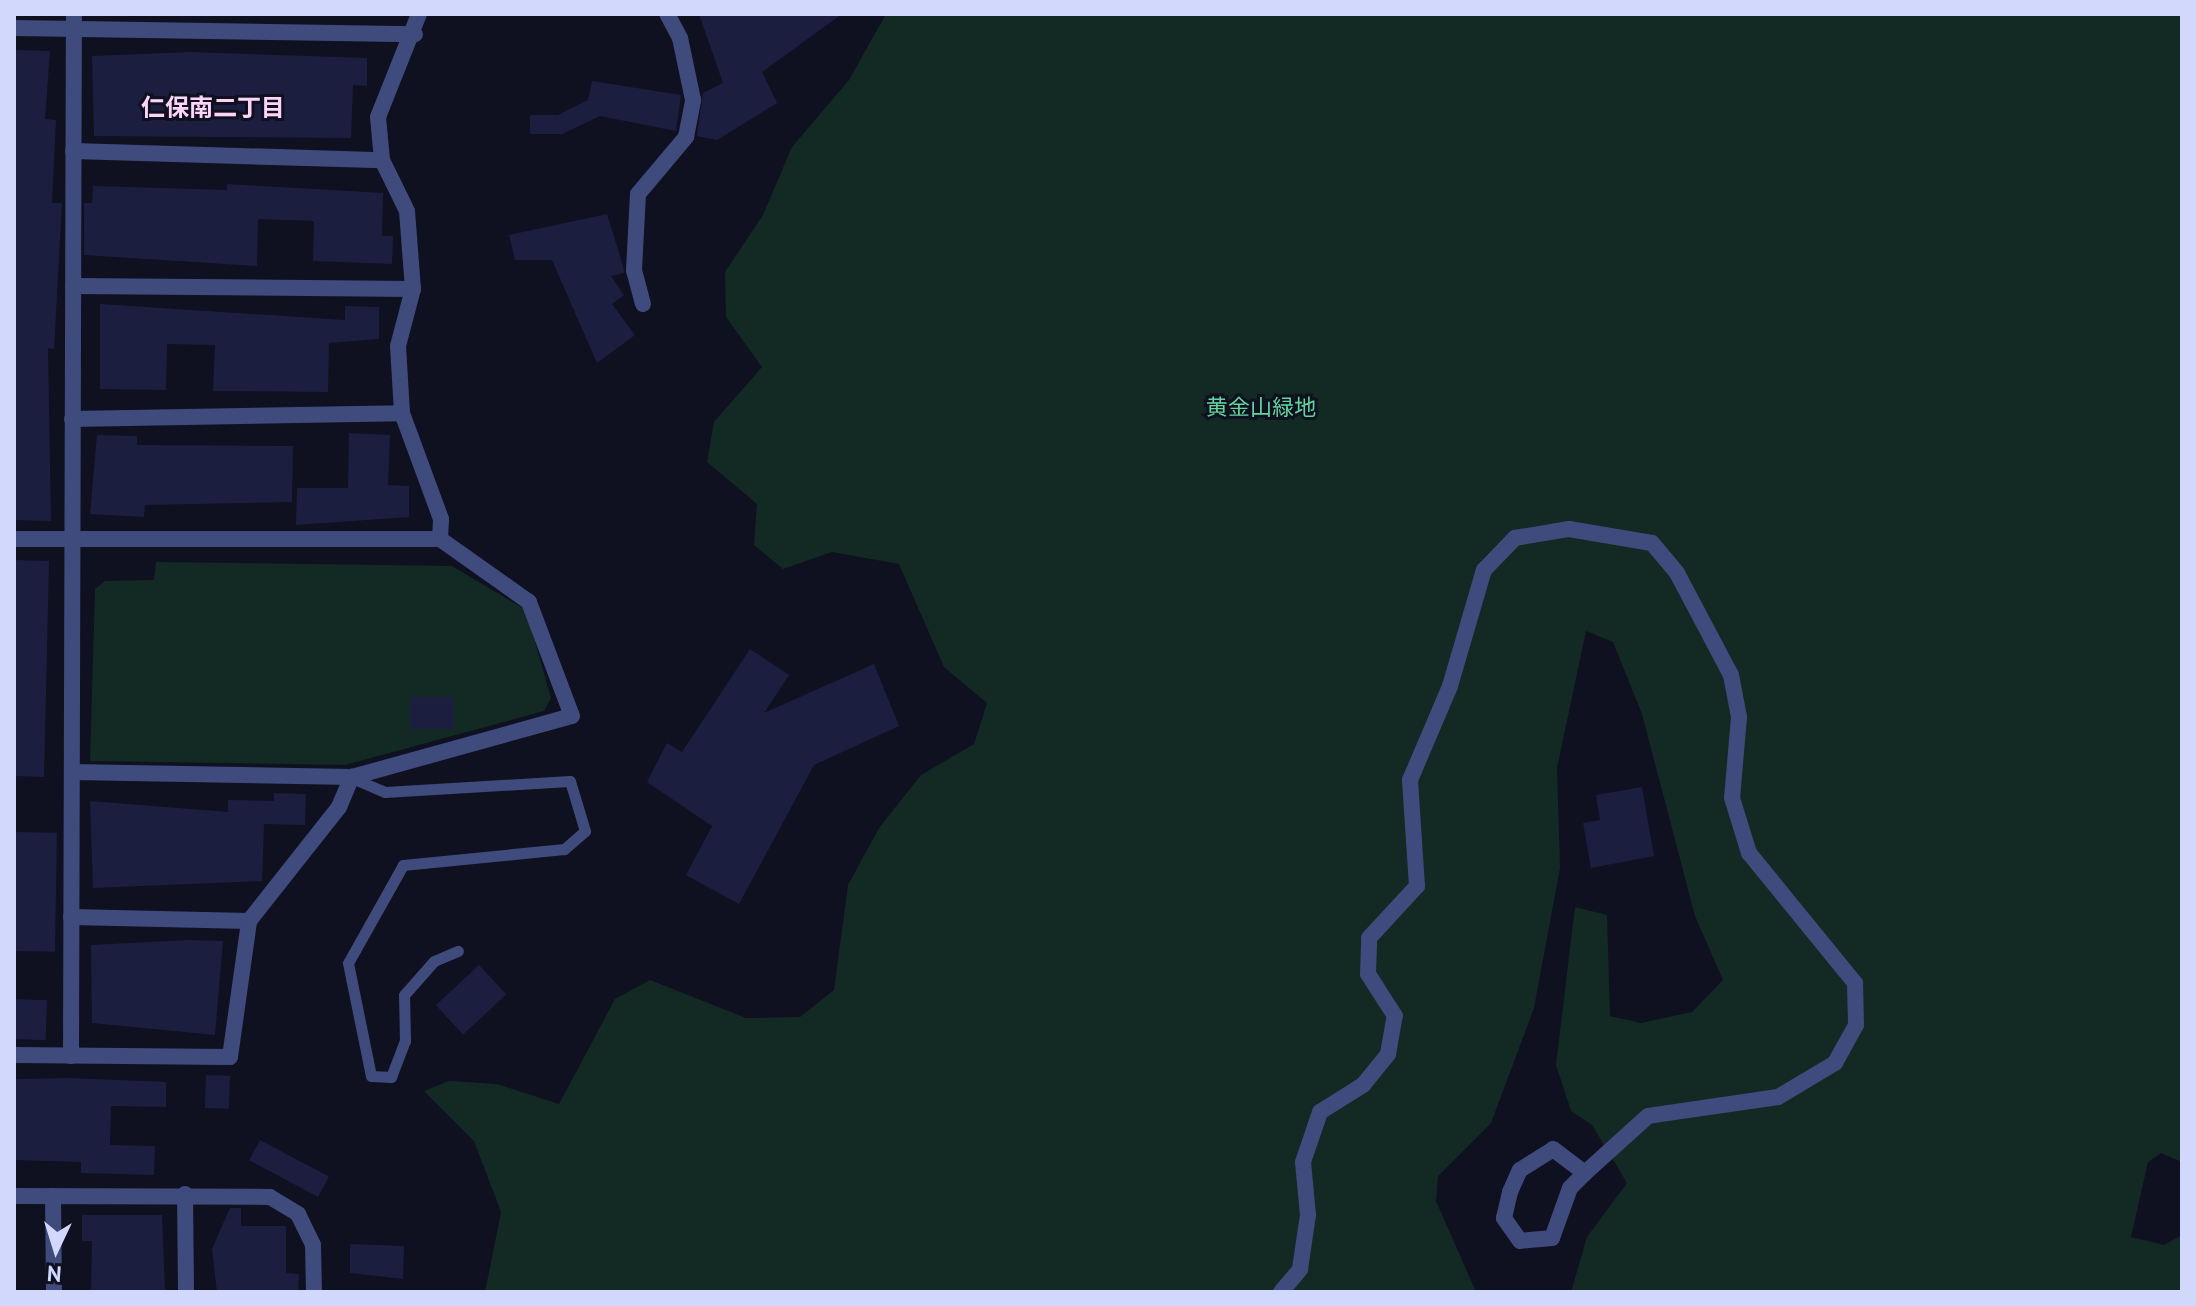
<!DOCTYPE html>
<html>
<head>
<meta charset="utf-8">
<style>
	body { margin:0 }
	#map { position:relative; width:2196px; height:1306px; overflow:hidden; background:#0f1020; font-family:"PT Sans","Noto Sans JP",sans-serif }
	div>[style] { position:absolute }
	.green>* { inset:0; background:#122a23 }
	.building>* { inset:0; background:#1c1e40; transform-origin:0 0 }
	.lane>* { height:11px; margin:-5.5px; padding:0 5.5px; transform-origin:5.5px; border-radius:5.5px; background:#3e4b7c }
	.street>* { height:16px; margin:-8px; padding:0 8px; transform-origin:8px; border-radius:8px; background:#3e4b7c }
	span { translate:-50% -50%; white-space:nowrap; text-align:center; line-height:1.15; -webkit-text-stroke:6px #0f1020; paint-order:stroke }
	.park-label { font-size:22px; color:#64d59c }
	.neighbourhood-label { font-size:24px; color:#fcd4f7; font-weight:700 }
	.frame { position:absolute; inset:0; border:16px solid #d2d8fb; pointer-events:none }
	.north { position:absolute; left:16px; top:1210px; width:80px; height:80px; -webkit-text-stroke:6px #0f1020; paint-order:stroke; rotate:184deg; font-size:22px; font-weight:700; line-height:32px; text-align:center; color:#d2d8fb }
	.north::after { content:''; display:block; margin:auto; width:28px; height:36px; background:#d2d8fb; clip-path:polygon(50% 0,100% 100%,50% 72%,0 100%) }
</style>
</head>
<body>
<div id="map">
	<div class="green">
		<i style="clip-path:polygon(886px 14px,2182px 14px,2182px 1162px,2161px 1153px,2148px 1162px,2131px 1237px,2164px 1245px,2182px 1235px,2182px 1292px,1571px 1292px,1587px 1237px,1627px 1183px,1592px 1125px,1571px 1111px,1556px 1065px,1575px 907px,1607px 915px,1610px 1016px,1641px 1023px,1692px 1012px,1723px 980px,1695px 916px,1642px 714px,1613px 642px,1586px 631px,1557px 768px,1560px 868px,1534px 1008px,1491px 1123px,1438px 1176px,1436px 1201px,1476px 1292px,485px 1292px,501px 1212px,474px 1141px,424px 1091px,449px 1081px,497px 1084px,559px 1104px,615px 999px,650px 980px,746px 1018px,800px 1017px,834px 990px,848px 885px,879px 828px,921px 775px,974px 744px,987px 703px,944px 667px,899px 564px,832px 552px,783px 569px,754px 545px,757px 504px,707px 462px,714px 422px,762px 367px,726px 317px,725px 272px,763px 215px,792px 147px,849px 80px)"></i>
		<i style="clip-path:polygon(156px 562px,452px 566px,526px 610px,551px 698px,544px 711px,345px 765px,90px 761px,95px 589px,105px 581px,154px 580px)"></i>
	</div>
	<div class="building">
		<i style="clip-path:polygon(699px 14px,842px 14px,762px 72px,777px 103px,717px 140px,697px 136px,703px 93px,723px 83px)"></i>
		<i style="clip-path:polygon(15px 50px,50px 51px,45px 119px,56px 120px,52px 203px,62px 203px,54px 349px,48px 348px,51px 521px,14px 520px)"></i>
		<i style="clip-path:polygon(190px 52px,367px 58px,367px 86px,353px 85px,351px 138px,94px 136px,92px 56px)"></i>
		<i style="clip-path:polygon(592px 81px,681px 95px,676px 131px,600px 116px,562px 134px,530px 134px,530px 115px,558px 115px,588px 100px)"></i>
		<i style="clip-path:polygon(227px 184px,383px 193px,382px 236px,393px 236px,392px 264px,313px 261px,314px 221px,258px 219px,257px 266px,84px 255px,84px 203px,92px 203px,93px 186px,227px 190px)"></i>
		<i style="clip-path:polygon(607px 214px,623px 266px,624px 273px,611px 276px,624px 295px,612px 304px,635px 335px,597px 363px,552px 260px,515px 260px,509px 235px)"></i>
		<i style="clip-path:polygon(100px 304px,345px 320px,345px 306px,379px 307px,379px 339px,329px 343px,328px 392px,213px 391px,215px 345px,167px 344px,166px 390px,100px 389px)"></i>
		<i style="clip-path:polygon(349px 433px,390px 435px,388px 485px,409px 486px,409px 517px,296px 525px,297px 488px,348px 488px)"></i>
		<i style="clip-path:polygon(97px 435px,137px 436px,137px 445px,293px 446px,292px 502px,145px 505px,144px 517px,90px 514px)"></i>
		<i style="clip-path:polygon(14px 560px,49px 561px,44px 777px,14px 776px)"></i>
		<i style="clip-path:polygon(750px 649px,789px 675px,764px 713px,874px 664px,899px 726px,814px 765px,739px 904px,686px 875px,712px 826px,647px 782px,667px 743px,682px 752px)"></i>
		<i style="left:454px;top:697px;width:32px;height:44px;rotate:90deg"></i>
		<i style="clip-path:polygon(1642px 787px,1654px 856px,1591px 868px,1583px 823px,1600px 820px,1596px 795px)"></i>
		<i style="clip-path:polygon(274px 793px,306px 794px,305px 825px,264px 824px,262px 881px,93px 888px,90px 801px,228px 812px,228px 800px,274px 801px)"></i>
		<i style="left:14px;top:832px;width:43px;height:119px;rotate:1deg"></i>
		<i style="clip-path:polygon(188px 940px,223px 941px,215px 1035px,92px 1023px,91px 945px)"></i>
		<i style="left:479px;top:965px;width:40px;height:59px;rotate:47deg"></i>
		<i style="left:14px;top:999px;width:33px;height:40px;rotate:2deg"></i>
		<i style="left:206px;top:1075px;width:24px;height:33px;rotate:2deg"></i>
		<i style="clip-path:polygon(69px 1078px,166px 1082px,166px 1107px,111px 1106px,110px 1145px,155px 1146px,154px 1175px,81px 1173px,81px 1162px,14px 1160px,14px 1079px)"></i>
		<i style="left:260px;top:1140px;width:78px;height:23px;rotate:28deg"></i>
		<i style="clip-path:polygon(230px 1208px,241px 1208px,241px 1226px,286px 1226px,286px 1273px,299px 1274px,298px 1292px,217px 1292px,212px 1249px)"></i>
		<i style="clip-path:polygon(82px 1215px,162px 1215px,165px 1292px,91px 1292px,92px 1241px,82px 1241px)"></i>
		<i style="clip-path:polygon(350px 1244px,404px 1246px,403px 1279px,350px 1273px)"></i>
	</div>
	<div class="lane">
		<i style="left:352px;top:778px;width:36px;rotate:23deg"></i>
		<i style="left:385px;top:792px;width:185px;rotate:-3.4deg"></i>
		<i style="left:570px;top:781px;width:52px;rotate:73.3deg"></i>
		<i style="left:585px;top:831px;width:28px;rotate:139deg"></i>
		<i style="left:564px;top:849px;width:162px;rotate:174.3deg"></i>
		<i style="left:403px;top:865px;width:112px;rotate:119.3deg"></i>
		<i style="left:348px;top:963px;width:115px;rotate:78.5deg"></i>
		<i style="left:371px;top:1076px;width:20px;rotate:3deg"></i>
		<i style="left:391px;top:1077px;width:39px;rotate:-69deg"></i>
		<i style="left:405px;top:1041px;width:46px;rotate:-91.2deg"></i>
		<i style="left:404px;top:995px;width:45px;rotate:-48.6deg"></i>
		<i style="left:434px;top:961px;width:26px;rotate:-23deg"></i>
	</div>
	<div class="street">
		<i style="left:14px;top:28px;width:401px;rotate:0.9deg"></i>
		<i style="left:73px;top:151px;width:309px;rotate:1.7deg"></i>
		<i style="left:73px;top:286px;width:340px;rotate:0.5deg"></i>
		<i style="left:643px;top:304px;width:35px;rotate:-105deg"></i>
		<i style="left:634px;top:270px;width:76px;rotate:-87deg"></i>
		<i style="left:638px;top:194px;width:75px;rotate:-49.9deg"></i>
		<i style="left:686px;top:137px;width:38px;rotate:-79deg"></i>
		<i style="left:693px;top:100px;width:63px;rotate:-101.8deg"></i>
		<i style="left:680px;top:38px;width:27px;rotate:-118deg"></i>
		<i style="left:72px;top:419px;width:330px;rotate:-1deg"></i>
		<i style="left:14px;top:539px;width:426px"></i>
		<i style="left:72px;top:772px;width:280px;rotate:1deg"></i>
		<i style="left:71px;top:917px;width:178px;rotate:1.3deg"></i>
		<i style="left:14px;top:1055px;width:216px;rotate:0.5deg"></i>
		<i style="left:230px;top:1057px;width:137px;rotate:-82deg"></i>
		<i style="left:249px;top:921px;width:145px;rotate:-51.7deg"></i>
		<i style="left:339px;top:807px;width:33px;rotate:-67deg"></i>
		<i style="left:352px;top:777px;width:228px;rotate:-15.5deg"></i>
		<i style="left:572px;top:716px;width:122px;rotate:-110.7deg"></i>
		<i style="left:529px;top:602px;width:109px;rotate:-144.7deg"></i>
		<i style="left:440px;top:539px;width:20px;rotate:-87deg"></i>
		<i style="left:441px;top:519px;width:113px;rotate:-110.2deg"></i>
		<i style="left:402px;top:413px;width:67px;rotate:-93.4deg"></i>
		<i style="left:398px;top:346px;width:59px;rotate:-75.3deg"></i>
		<i style="left:413px;top:289px;width:78px;rotate:-94.4deg"></i>
		<i style="left:407px;top:211px;width:57px;rotate:-116.1deg"></i>
		<i style="left:382px;top:160px;width:43px;rotate:-95.3deg"></i>
		<i style="left:378px;top:117px;width:111px;rotate:-68.3deg"></i>
		<i style="left:71px;top:1056px;width:1042px;rotate:-89.84deg"></i>
		<i style="left:1553px;top:1149px;width:40px;rotate:37deg"></i>
		<i style="left:1585px;top:1173px;width:21px;rotate:135deg"></i>
		<i style="left:1570px;top:1188px;width:53px;rotate:109.8deg"></i>
		<i style="left:1552px;top:1238px;width:32px;rotate:175deg"></i>
		<i style="left:1520px;top:1241px;width:28px;rotate:-125deg"></i>
		<i style="left:1504px;top:1218px;width:27px;rotate:-77deg"></i>
		<i style="left:1510px;top:1192px;width:24px;rotate:-66deg"></i>
		<i style="left:1520px;top:1170px;width:39px;rotate:-32deg"></i>
		<i style="left:185px;top:1194px;width:98px;rotate:89.4deg"></i>
		<i style="left:14px;top:1196px;width:256px;rotate:0.2deg"></i>
		<i style="left:270px;top:1197px;width:33px;rotate:31deg"></i>
		<i style="left:298px;top:1214px;width:34px;rotate:64deg"></i>
		<i style="left:313px;top:1245px;width:47px;rotate:88.8deg"></i>
		<i style="left:53px;top:1196px;width:96px;rotate:89.4deg"></i>
		<i style="left:1281px;top:1292px;width:30px;rotate:-50deg"></i>
		<i style="left:1300px;top:1269px;width:55px;rotate:-81.6deg"></i>
		<i style="left:1308px;top:1215px;width:53px;rotate:-95.4deg"></i>
		<i style="left:1303px;top:1162px;width:53px;rotate:-71.2deg"></i>
		<i style="left:1320px;top:1112px;width:51px;rotate:-32.1deg"></i>
		<i style="left:1363px;top:1085px;width:40px;rotate:-51deg"></i>
		<i style="left:1388px;top:1054px;width:39px;rotate:-80deg"></i>
		<i style="left:1395px;top:1016px;width:50px;rotate:-122.7deg"></i>
		<i style="left:1368px;top:974px;width:36px;rotate:-88deg"></i>
		<i style="left:1369px;top:938px;width:71px;rotate:-47.3deg"></i>
		<i style="left:1417px;top:886px;width:106px;rotate:-93.8deg"></i>
		<i style="left:1410px;top:780px;width:102px;rotate:-66.9deg"></i>
		<i style="left:1450px;top:686px;width:121px;rotate:-73.7deg"></i>
		<i style="left:1484px;top:570px;width:45px;rotate:-45.9deg"></i>
		<i style="left:1515px;top:538px;width:55px;rotate:-9.5deg"></i>
		<i style="left:1569px;top:529px;width:84px;rotate:9.6deg"></i>
		<i style="left:1652px;top:543px;width:39px;rotate:50deg"></i>
		<i style="left:1677px;top:573px;width:115px;rotate:62.1deg"></i>
		<i style="left:1731px;top:675px;width:43px;rotate:79.2deg"></i>
		<i style="left:1739px;top:717px;width:81px;rotate:94.9deg"></i>
		<i style="left:1732px;top:798px;width:58px;rotate:72.8deg"></i>
		<i style="left:1749px;top:853px;width:168px;rotate:50.8deg"></i>
		<i style="left:1855px;top:983px;width:42px;rotate:88.6deg"></i>
		<i style="left:1856px;top:1025px;width:43px;rotate:118.9deg"></i>
		<i style="left:1835px;top:1063px;width:66px;rotate:149.2deg"></i>
		<i style="left:1778px;top:1097px;width:131px;rotate:171.7deg"></i>
		<i style="left:1648px;top:1116px;width:85px;rotate:137.9deg"></i>
	</div>
	<div class="park-label">
		<span style="left:1261px;top:408px">黄金山緑地</span>
	</div>
	<div class="neighbourhood-label">
		<span style="left:213px;top:108px">仁保南二丁目</span>
	</div>
	<div class="frame"></div>
	<div class="north">N</div>
</div>
</body>
</html>
